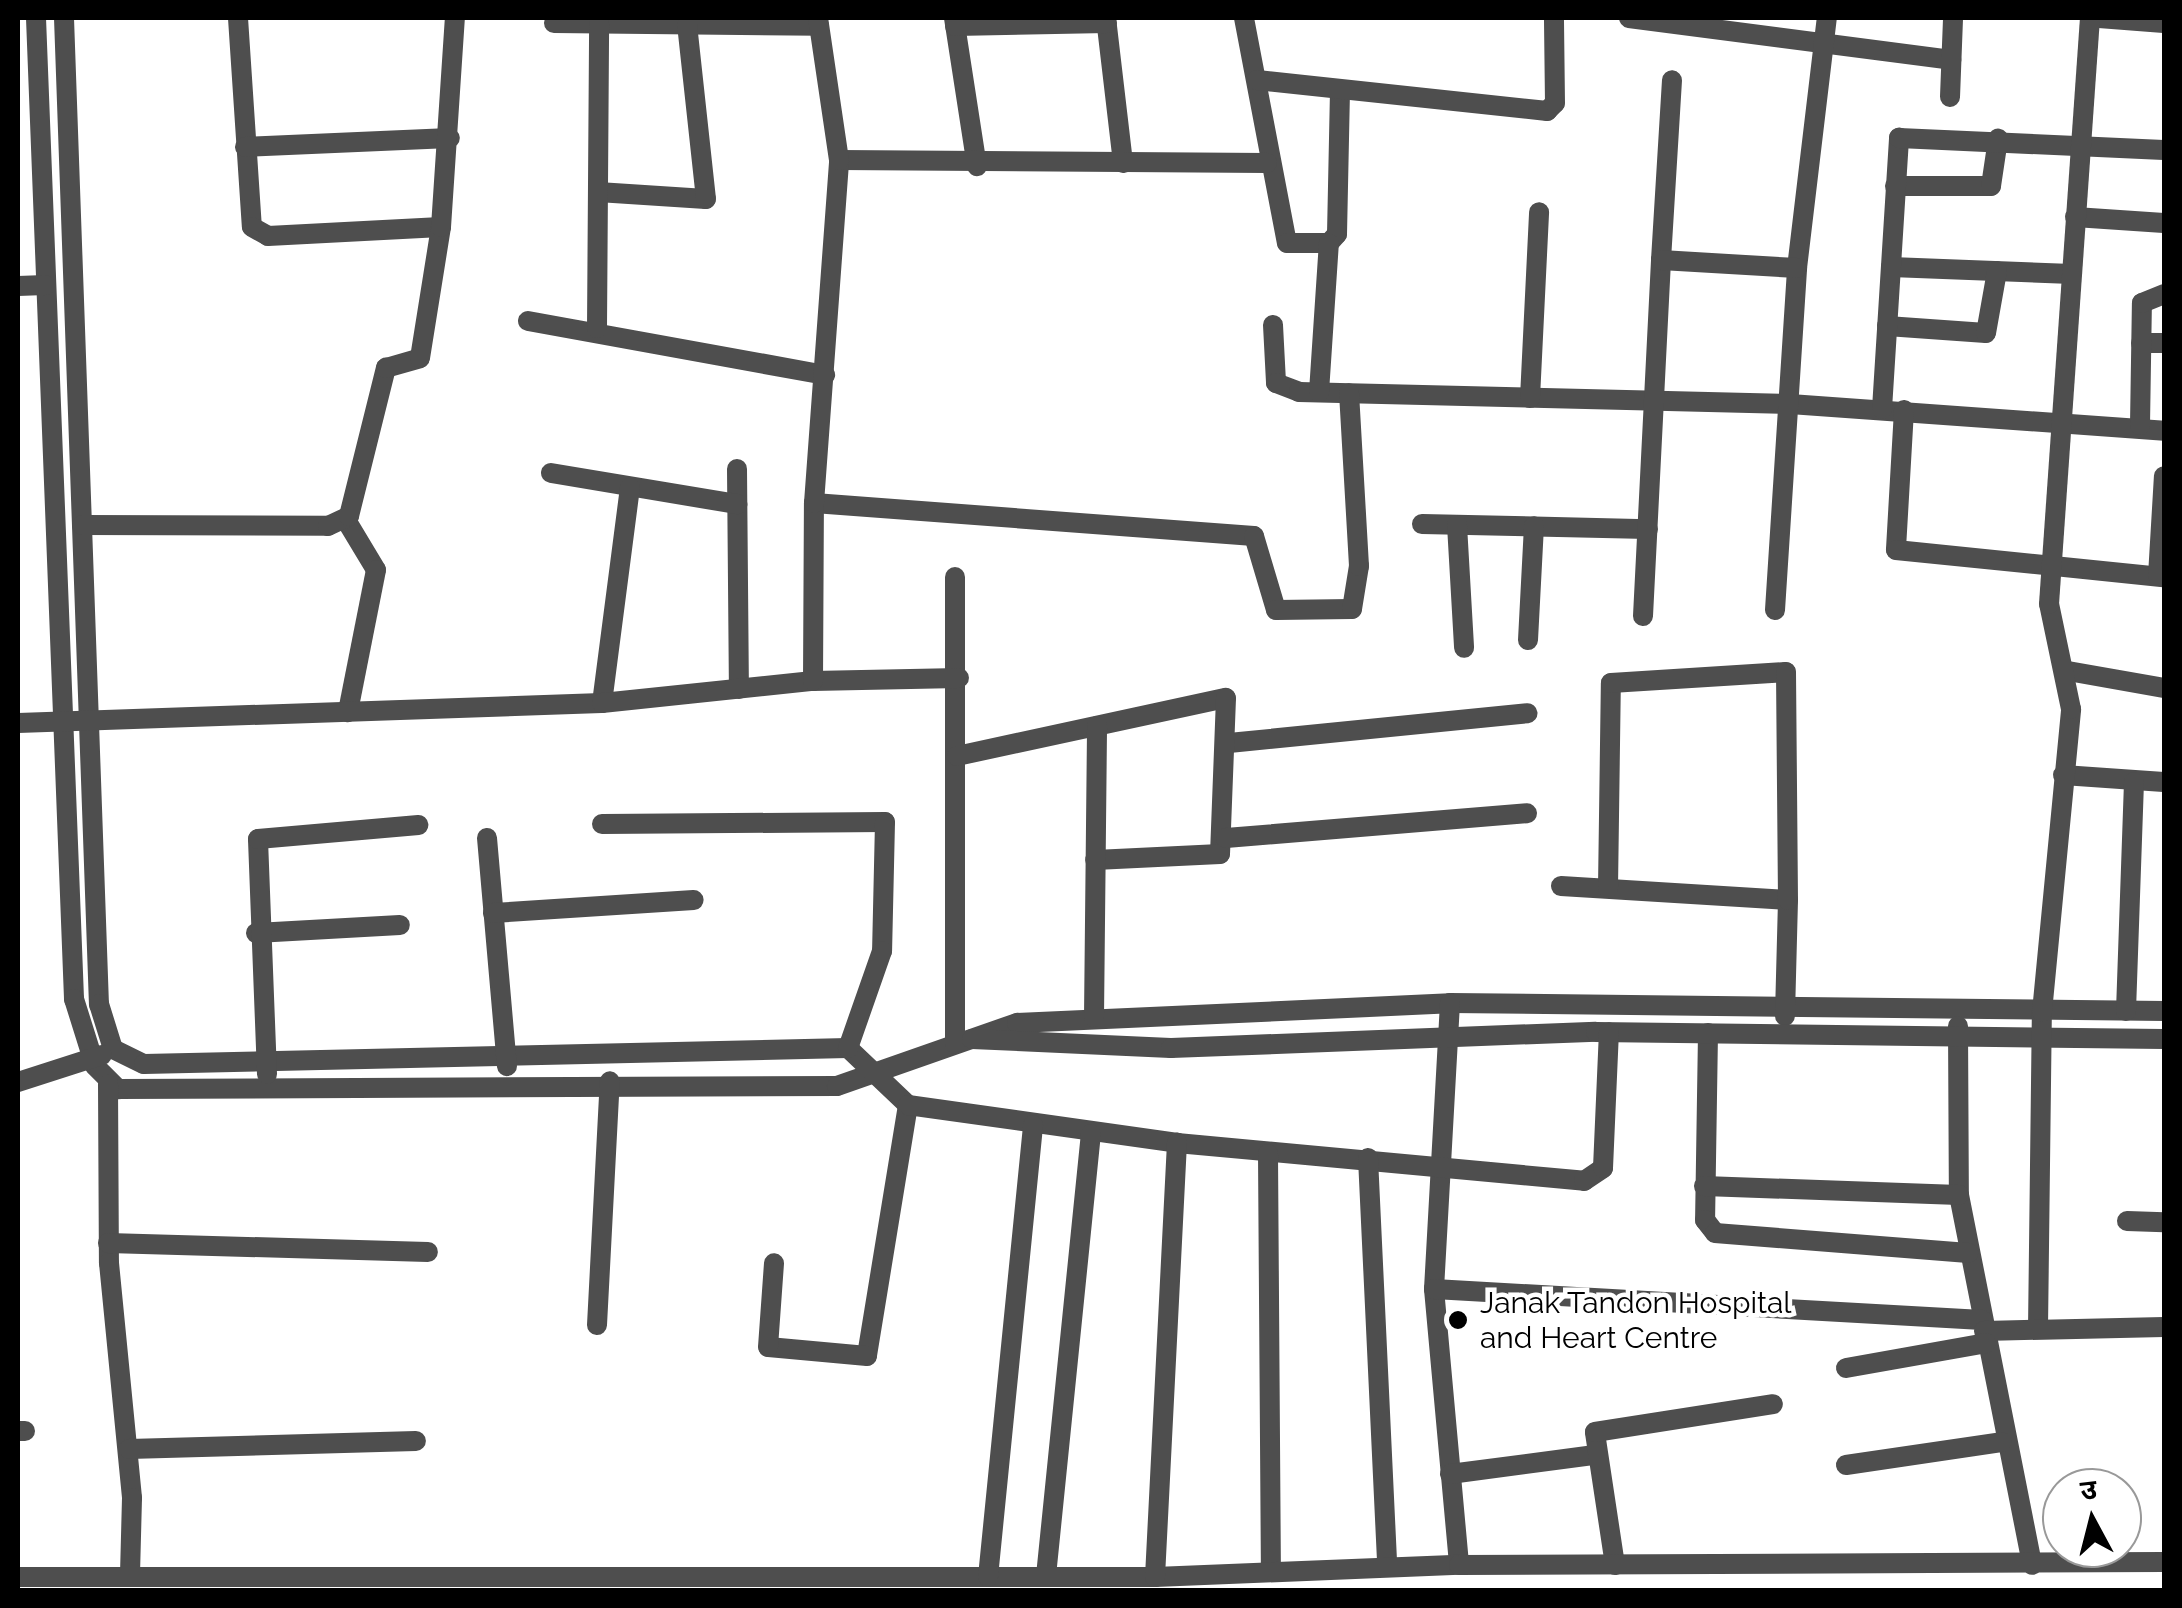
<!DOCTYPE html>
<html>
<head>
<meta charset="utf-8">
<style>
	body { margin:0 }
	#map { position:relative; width:2182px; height:1608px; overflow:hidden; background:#fff; font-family:Raleway,"Noto Sans Devanagari",sans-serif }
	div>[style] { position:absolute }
	.minor>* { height:20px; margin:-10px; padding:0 10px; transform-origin:10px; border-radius:10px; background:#4e4e4e }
	.dots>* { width:28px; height:28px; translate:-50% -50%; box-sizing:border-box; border:5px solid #fff; border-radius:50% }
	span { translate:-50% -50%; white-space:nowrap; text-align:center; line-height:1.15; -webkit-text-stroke:9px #fff; paint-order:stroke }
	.poi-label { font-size:30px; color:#000 }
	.left { translate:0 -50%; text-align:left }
	.frame { position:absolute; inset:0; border:20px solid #000; pointer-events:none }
	.north { position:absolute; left:2042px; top:1468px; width:100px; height:100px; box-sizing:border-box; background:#fff; border:2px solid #999; border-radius:50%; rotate:353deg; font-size:28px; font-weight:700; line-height:40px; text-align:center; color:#000 }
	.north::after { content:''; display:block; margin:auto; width:35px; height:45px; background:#000; clip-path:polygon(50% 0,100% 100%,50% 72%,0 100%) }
</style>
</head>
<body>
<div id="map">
	<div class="minor">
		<i style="left:36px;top:18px;width:982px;rotate:87.78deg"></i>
		<i style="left:74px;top:999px;width:70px;rotate:72.6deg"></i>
		<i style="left:95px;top:1066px;width:33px;rotate:45deg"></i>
		<i style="left:118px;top:1089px;width:719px;rotate:-0.24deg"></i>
		<i style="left:837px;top:1086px;width:191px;rotate:-19.3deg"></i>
		<i style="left:1017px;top:1023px;width:433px;rotate:-2.6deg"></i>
		<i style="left:1450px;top:1003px;width:714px;rotate:0.64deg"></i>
		<i style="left:64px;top:18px;width:987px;rotate:87.97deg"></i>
		<i style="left:99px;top:1004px;width:47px;rotate:72.7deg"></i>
		<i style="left:113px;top:1049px;width:34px;rotate:26deg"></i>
		<i style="left:144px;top:1064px;width:704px;rotate:-1.3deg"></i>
		<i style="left:848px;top:1048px;width:83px;rotate:43.5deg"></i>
		<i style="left:908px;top:1105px;width:254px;rotate:99.3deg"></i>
		<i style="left:867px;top:1356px;width:99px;rotate:-174.8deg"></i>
		<i style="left:768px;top:1347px;width:84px;rotate:-85.9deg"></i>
		<i style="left:238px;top:18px;width:209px;rotate:86.2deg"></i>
		<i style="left:252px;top:227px;width:18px;rotate:29deg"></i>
		<i style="left:268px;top:236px;width:173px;rotate:-3deg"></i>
		<i style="left:954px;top:18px;width:150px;rotate:81.2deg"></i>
		<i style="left:1106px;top:18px;width:146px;rotate:83.3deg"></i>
		<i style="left:1244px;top:18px;width:229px;rotate:79.2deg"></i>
		<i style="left:1287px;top:243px;width:42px"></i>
		<i style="left:1329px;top:243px;width:12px;rotate:-48deg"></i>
		<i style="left:1337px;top:234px;width:144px;rotate:-88.8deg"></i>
		<i style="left:1629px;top:18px;width:325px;rotate:7.4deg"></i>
		<i style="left:2099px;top:18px;width:65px;rotate:4.4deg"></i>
		<i style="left:554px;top:23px;width:265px;rotate:0.6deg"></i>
		<i style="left:955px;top:26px;width:152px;rotate:-1.1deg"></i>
		<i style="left:1257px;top:80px;width:292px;rotate:6.1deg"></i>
		<i style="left:1547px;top:111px;width:11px;rotate:-45deg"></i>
		<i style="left:1555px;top:103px;width:85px;rotate:-90.7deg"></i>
		<i style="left:1950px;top:97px;width:79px;rotate:-87.8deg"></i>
		<i style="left:245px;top:147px;width:205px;rotate:-2.5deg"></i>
		<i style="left:839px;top:160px;width:428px;rotate:0.4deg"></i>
		<i style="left:1895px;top:186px;width:96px"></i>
		<i style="left:1991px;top:186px;width:48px;rotate:-81.5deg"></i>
		<i style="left:598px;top:192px;width:108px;rotate:3.7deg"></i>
		<i style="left:706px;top:199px;width:175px;rotate:-96.2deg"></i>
		<i style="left:2075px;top:217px;width:89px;rotate:3.9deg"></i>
		<i style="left:1661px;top:260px;width:180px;rotate:-86.5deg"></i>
		<i style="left:1891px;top:267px;width:181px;rotate:2.2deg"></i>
		<i style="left:18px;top:286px;width:27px;rotate:-2deg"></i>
		<i style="left:528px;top:321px;width:302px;rotate:10.3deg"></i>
		<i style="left:1273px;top:325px;width:58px;rotate:87deg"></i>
		<i style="left:1276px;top:383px;width:25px;rotate:21deg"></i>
		<i style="left:1299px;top:392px;width:491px;rotate:1.4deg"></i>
		<i style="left:1790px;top:404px;width:375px;rotate:4.1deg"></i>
		<i style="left:1887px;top:326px;width:99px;rotate:4deg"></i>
		<i style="left:1986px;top:333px;width:63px;rotate:-79.9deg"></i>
		<i style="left:597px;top:328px;width:304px;rotate:-89.6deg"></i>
		<i style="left:2141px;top:343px;width:23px"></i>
		<i style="left:1319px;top:392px;width:149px;rotate:-86.2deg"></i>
		<i style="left:1530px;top:398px;width:186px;rotate:-87.2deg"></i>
		<i style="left:1882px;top:409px;width:272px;rotate:-86.4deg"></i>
		<i style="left:1899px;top:138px;width:265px;rotate:2.6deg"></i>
		<i style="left:1904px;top:410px;width:140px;rotate:93.3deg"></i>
		<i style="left:1896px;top:550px;width:269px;rotate:5.8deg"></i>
		<i style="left:2140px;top:425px;width:122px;rotate:-89.1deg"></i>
		<i style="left:2142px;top:303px;width:24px;rotate:-22deg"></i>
		<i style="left:737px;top:469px;width:220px;rotate:89.5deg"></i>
		<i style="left:551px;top:473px;width:189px;rotate:9.5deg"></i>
		<i style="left:814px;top:503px;width:441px;rotate:4.3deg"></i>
		<i style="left:1254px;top:536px;width:77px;rotate:73.4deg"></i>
		<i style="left:1276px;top:610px;width:76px;rotate:-0.8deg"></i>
		<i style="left:1352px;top:609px;width:44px;rotate:-80.8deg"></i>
		<i style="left:1359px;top:566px;width:173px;rotate:-93.3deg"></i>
		<i style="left:346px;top:520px;width:58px;rotate:59deg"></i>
		<i style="left:376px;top:570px;width:145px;rotate:101.2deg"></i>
		<i style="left:1422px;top:524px;width:226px;rotate:1.3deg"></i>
		<i style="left:82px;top:525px;width:246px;rotate:0.2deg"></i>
		<i style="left:328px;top:526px;width:23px;rotate:-25deg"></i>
		<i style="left:349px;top:516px;width:153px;rotate:-76deg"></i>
		<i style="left:386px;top:368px;width:35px;rotate:-16deg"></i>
		<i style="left:420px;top:358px;width:133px;rotate:-80.9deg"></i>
		<i style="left:441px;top:227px;width:209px;rotate:-86.2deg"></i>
		<i style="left:1457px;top:525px;width:123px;rotate:86.7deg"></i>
		<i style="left:2158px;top:576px;width:100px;rotate:-86.6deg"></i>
		<i style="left:955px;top:577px;width:467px;rotate:90deg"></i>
		<i style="left:1775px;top:610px;width:343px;rotate:-86.3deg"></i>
		<i style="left:1797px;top:268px;width:252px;rotate:-83.2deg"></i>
		<i style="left:1643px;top:616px;width:356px;rotate:-87.1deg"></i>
		<i style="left:1661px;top:260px;width:136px;rotate:3.4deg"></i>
		<i style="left:1528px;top:640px;width:114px;rotate:-87deg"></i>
		<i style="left:2068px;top:671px;width:97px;rotate:10deg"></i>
		<i style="left:813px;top:681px;width:146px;rotate:-1.2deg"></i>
		<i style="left:602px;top:703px;width:217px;rotate:-82.6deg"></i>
		<i style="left:18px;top:723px;width:584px;rotate:-1.96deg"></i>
		<i style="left:602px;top:703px;width:212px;rotate:-6deg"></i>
		<i style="left:813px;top:681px;width:178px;rotate:-89.7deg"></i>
		<i style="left:814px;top:503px;width:344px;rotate:-85.8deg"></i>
		<i style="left:839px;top:160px;width:144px;rotate:-98.4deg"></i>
		<i style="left:1229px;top:743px;width:300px;rotate:-5.7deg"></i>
		<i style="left:957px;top:756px;width:275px;rotate:-12.2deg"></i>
		<i style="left:1226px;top:698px;width:156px;rotate:92.2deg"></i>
		<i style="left:1220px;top:854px;width:125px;rotate:177.3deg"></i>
		<i style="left:2063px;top:775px;width:101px;rotate:4deg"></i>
		<i style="left:602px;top:824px;width:283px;rotate:-0.4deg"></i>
		<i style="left:885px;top:822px;width:129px;rotate:91.3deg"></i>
		<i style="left:882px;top:951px;width:103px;rotate:109.3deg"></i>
		<i style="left:487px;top:838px;width:229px;rotate:85deg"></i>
		<i style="left:1226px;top:838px;width:302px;rotate:-4.7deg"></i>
		<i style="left:1561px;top:886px;width:227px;rotate:3.5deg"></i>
		<i style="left:1788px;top:900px;width:116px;rotate:91.5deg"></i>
		<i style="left:1608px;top:888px;width:205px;rotate:-89.2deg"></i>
		<i style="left:1611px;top:683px;width:175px;rotate:-3.6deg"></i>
		<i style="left:1786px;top:672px;width:228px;rotate:89.5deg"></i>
		<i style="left:493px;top:913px;width:201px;rotate:-3.7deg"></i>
		<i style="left:256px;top:933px;width:144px;rotate:-3.2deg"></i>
		<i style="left:1450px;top:1003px;width:286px;rotate:93.2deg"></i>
		<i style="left:1434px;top:1289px;width:277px;rotate:84.8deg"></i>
		<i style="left:2126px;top:1011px;width:229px;rotate:-88deg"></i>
		<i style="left:1094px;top:1017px;width:291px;rotate:-89.4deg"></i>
		<i style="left:1958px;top:1026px;width:169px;rotate:89.7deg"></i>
		<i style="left:1959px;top:1195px;width:377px;rotate:78.8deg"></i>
		<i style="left:1708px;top:1033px;width:187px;rotate:90.9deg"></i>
		<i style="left:1705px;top:1220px;width:16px;rotate:52deg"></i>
		<i style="left:1715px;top:1233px;width:254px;rotate:4.5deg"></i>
		<i style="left:972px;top:1039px;width:199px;rotate:2.6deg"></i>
		<i style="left:1171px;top:1048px;width:425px;rotate:-2.2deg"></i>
		<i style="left:1596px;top:1032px;width:568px;rotate:0.71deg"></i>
		<i style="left:267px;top:1074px;width:235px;rotate:-92.2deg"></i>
		<i style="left:258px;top:839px;width:161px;rotate:-5deg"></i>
		<i style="left:18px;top:1082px;width:88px;rotate:-17.8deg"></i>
		<i style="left:108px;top:1084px;width:179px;rotate:89.7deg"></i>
		<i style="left:109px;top:1263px;width:236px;rotate:84.4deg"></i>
		<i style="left:132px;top:1498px;width:79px;rotate:91.5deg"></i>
		<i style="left:908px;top:1105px;width:272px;rotate:8deg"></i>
		<i style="left:1177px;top:1143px;width:409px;rotate:5.3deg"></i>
		<i style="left:1584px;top:1181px;width:23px;rotate:-34deg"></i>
		<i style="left:1603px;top:1168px;width:136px;rotate:-87.5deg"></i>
		<i style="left:1268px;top:1154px;width:417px;rotate:89.6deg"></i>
		<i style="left:1368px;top:1158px;width:408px;rotate:87.3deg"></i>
		<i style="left:1704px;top:1186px;width:255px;rotate:2deg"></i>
		<i style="left:2127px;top:1221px;width:37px;rotate:2deg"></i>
		<i style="left:108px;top:1243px;width:320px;rotate:1.6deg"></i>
		<i style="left:1434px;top:1289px;width:549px;rotate:3.24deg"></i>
		<i style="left:597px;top:1325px;width:244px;rotate:-87deg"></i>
		<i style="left:2038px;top:1329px;width:317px;rotate:-89.3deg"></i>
		<i style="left:2042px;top:1012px;width:304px;rotate:-84.5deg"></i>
		<i style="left:2071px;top:709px;width:107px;rotate:-101.8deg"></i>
		<i style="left:2049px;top:604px;width:587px;rotate:-86deg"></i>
		<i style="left:1984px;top:1331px;width:180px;rotate:-1.3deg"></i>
		<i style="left:1846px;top:1368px;width:142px;rotate:-10.1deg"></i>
		<i style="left:18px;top:1431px;width:7px"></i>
		<i style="left:129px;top:1449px;width:287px;rotate:-1.6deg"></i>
		<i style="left:1846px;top:1465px;width:157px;rotate:-8.4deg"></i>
		<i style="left:1450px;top:1474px;width:146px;rotate:-7.5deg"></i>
		<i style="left:1615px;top:1565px;width:134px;rotate:-98.6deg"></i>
		<i style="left:1595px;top:1432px;width:180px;rotate:-8.9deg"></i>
		<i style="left:1046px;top:1576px;width:444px;rotate:-84.2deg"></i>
		<i style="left:18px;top:1577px;width:1137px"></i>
		<i style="left:1155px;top:1577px;width:304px;rotate:-2.3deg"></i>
		<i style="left:1459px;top:1565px;width:705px;rotate:-0.24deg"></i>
		<i style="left:988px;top:1577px;width:454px;rotate:-84.3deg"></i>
		<i style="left:1155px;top:1577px;width:435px;rotate:-87.1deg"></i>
	</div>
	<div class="dots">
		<i style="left:1458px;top:1320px;background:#000"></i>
	</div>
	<div class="poi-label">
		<span class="left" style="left:1480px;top:1320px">Janak Tandon Hospital<br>and Heart Centre</span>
	</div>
	<div class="frame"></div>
	<div class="north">उ</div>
</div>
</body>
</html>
